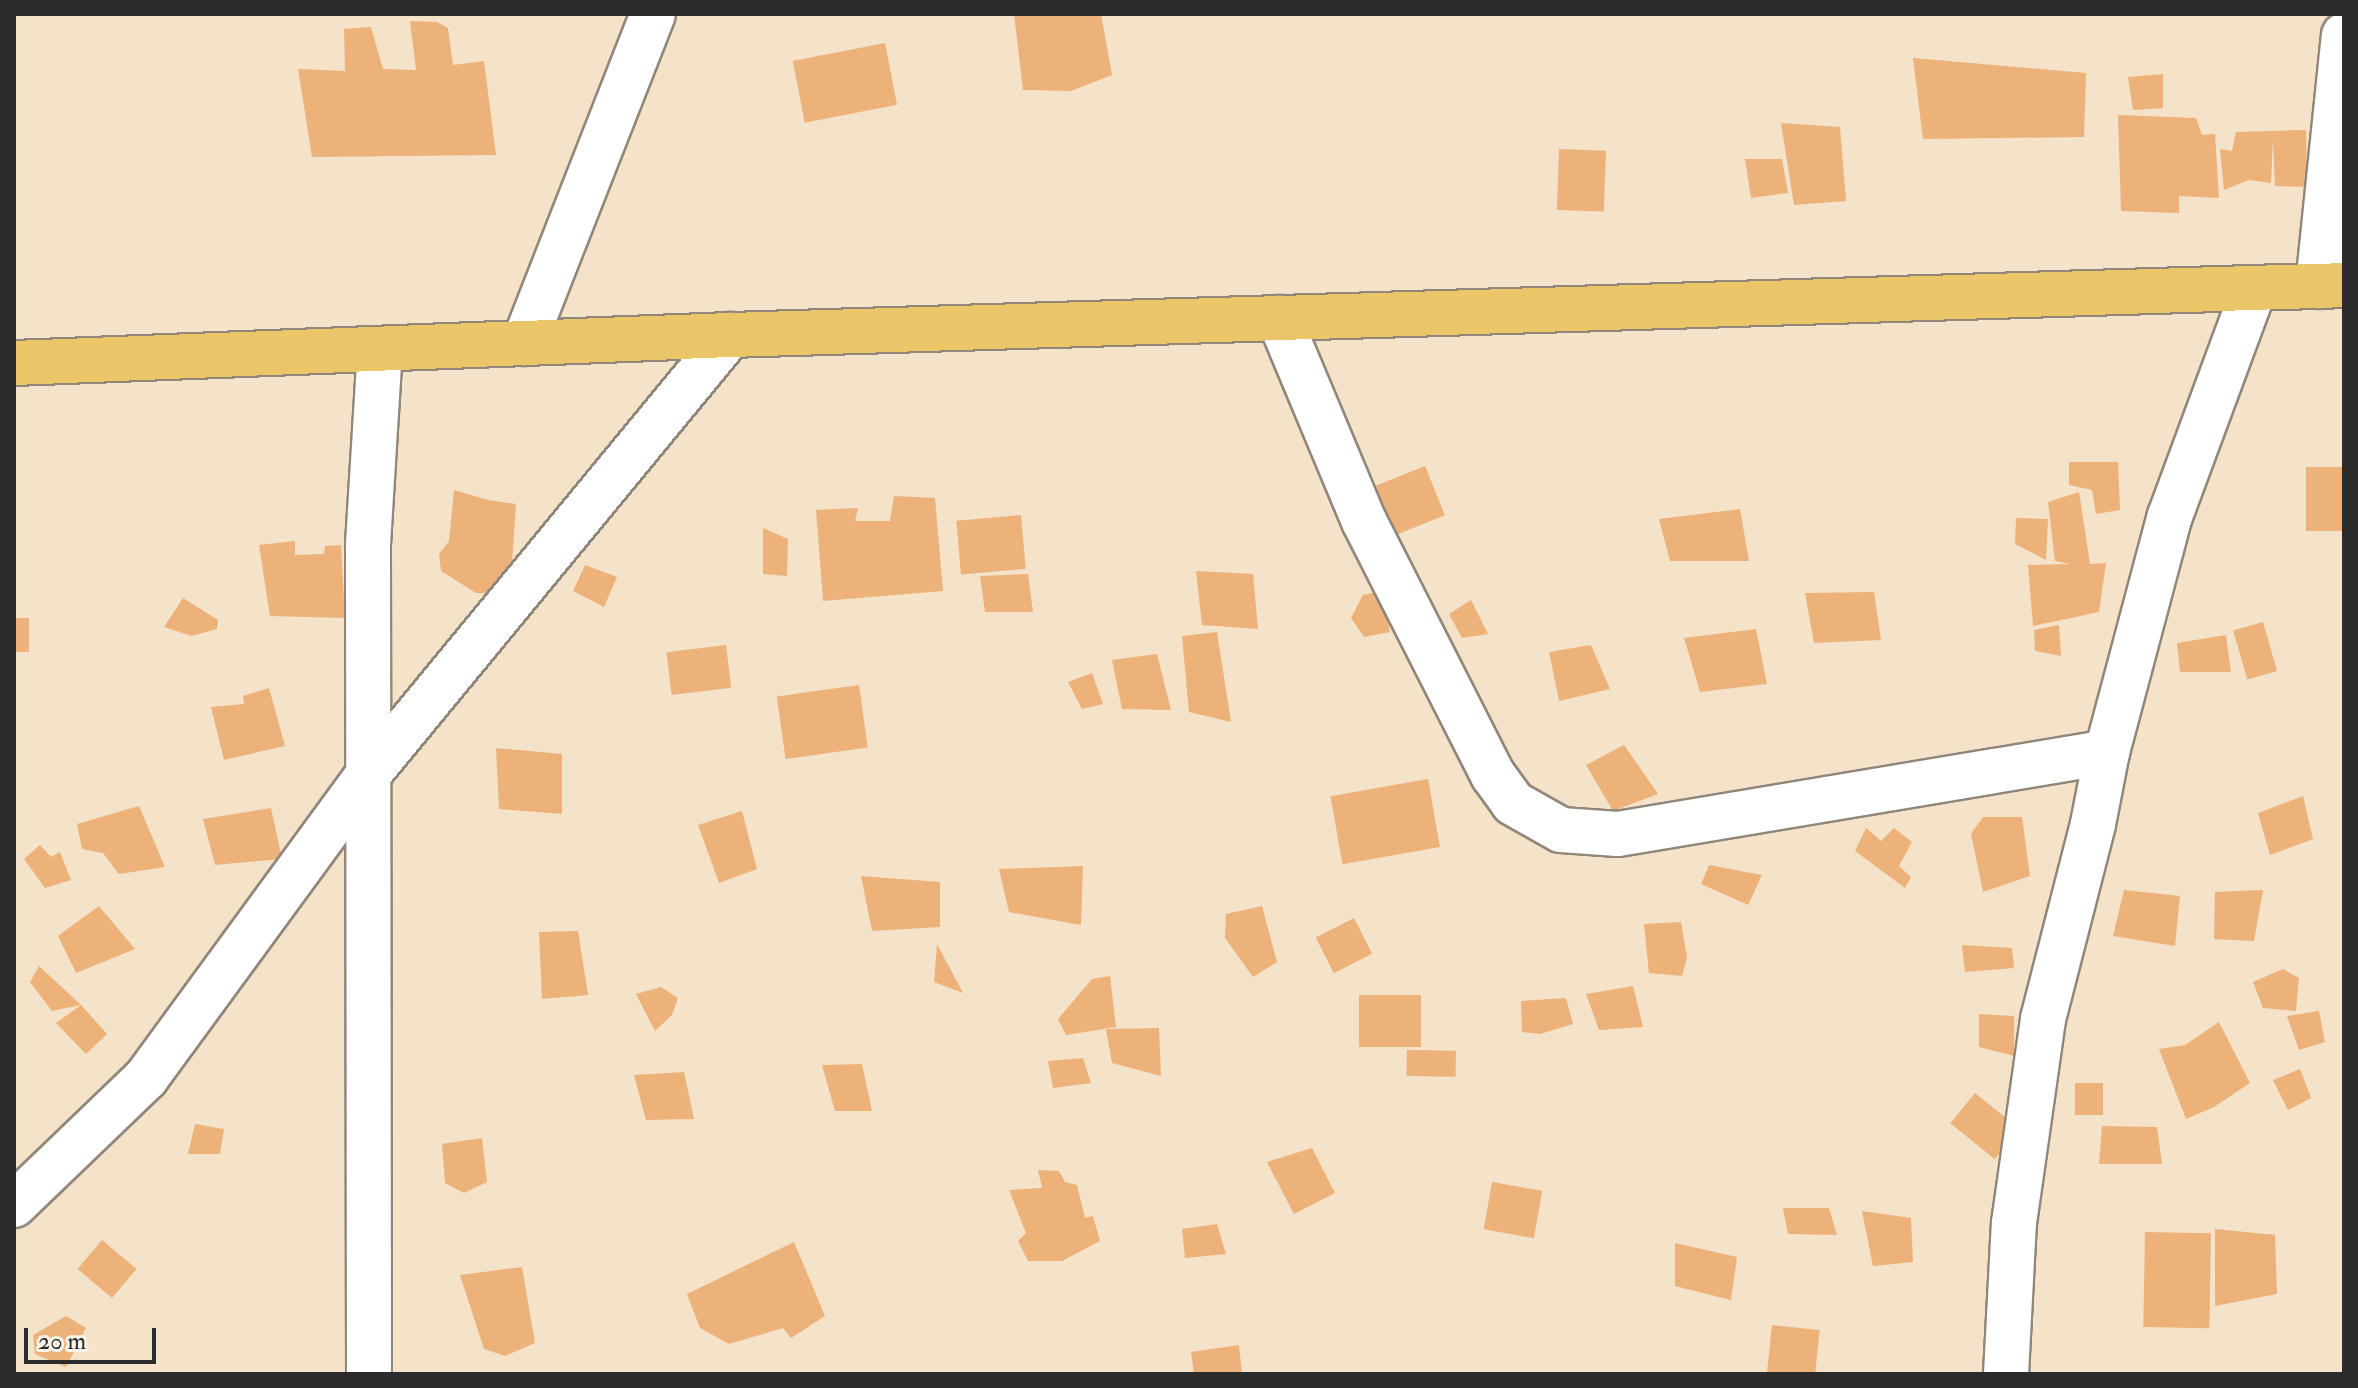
<!DOCTYPE html>
<html>
<head>
<meta charset="utf-8">
<style>
	body { margin:0 }
	#map { position:relative; width:2358px; height:1388px; overflow:hidden; background:#f4e2c9; font-family:"IM FELL Double Pica",serif }
	div>[style] { position:absolute }
	.building>* { inset:0; background:#ecb27a; transform-origin:0 0 }
	.roads { filter:drop-shadow(2px 0 #90867a) drop-shadow(-2px 0 #90867a) drop-shadow(0 2px #90867a) drop-shadow(0 -2px #90867a) }
	.minor>* { height:44px; margin:-22px; padding:0 22px; transform-origin:22px; border-radius:22px; background:#fff }
	.major>* { height:44px; margin:-22px; padding:0 22px; transform-origin:22px; border-radius:22px; background:#eac669 }
	span { translate:-50% -50%; white-space:nowrap; text-align:center; line-height:1.15; -webkit-text-stroke:6px #f7f3e8; paint-order:stroke }
	.frame { position:absolute; inset:0; border:16px solid #2b2b2b; pointer-events:none }
	.scale { position:absolute; left:24px; top:1328px; width:132px; height:36px; box-sizing:border-box; border:4px solid #2b2b2b; border-top:0; padding-left:10px; font-size:24px; line-height:28px; white-space:nowrap; color:#2b2b2b; -webkit-text-stroke:6px #f7f3e8; paint-order:stroke }
</style>
</head>
<body>
<div id="map">
	<div class="building">
		<i style="clip-path:polygon(1014px 14px,1101px 14px,1112px 75px,1071px 91px,1023px 90px)"></i>
		<i style="clip-path:polygon(410px 21px,437px 22px,448px 28px,453px 65px,484px 61px,496px 155px,312px 157px,298px 69px,345px 71px,344px 29px,371px 27px,383px 69px,416px 70px)"></i>
		<i style="left:885px;top:43px;width:63px;height:94px;rotate:79deg"></i>
		<i style="clip-path:polygon(1913px 58px,2086px 73px,2084px 137px,1923px 139px)"></i>
		<i style="clip-path:polygon(2163px 74px,2163px 108px,2133px 110px,2128px 77px)"></i>
		<i style="clip-path:polygon(2118px 115px,2196px 118px,2202px 135px,2215px 134px,2219px 198px,2179px 196px,2179px 213px,2121px 211px)"></i>
		<i style="clip-path:polygon(1781px 123px,1840px 127px,1846px 201px,1794px 205px)"></i>
		<i style="clip-path:polygon(2306px 130px,2307px 187px,2275px 186px,2273px 139px,2271px 183px,2249px 180px,2224px 190px,2220px 149px,2232px 151px,2236px 132px)"></i>
		<i style="left:1559px;top:149px;width:47px;height:61px;rotate:2deg"></i>
		<i style="clip-path:polygon(1745px 159px,1782px 159px,1788px 193px,1751px 198px)"></i>
		<i style="clip-path:polygon(2069px 462px,2118px 462px,2120px 510px,2096px 514px,2092px 490px,2069px 485px)"></i>
		<i style="left:1425px;top:466px;width:53px;height:53px;rotate:68deg"></i>
		<i style="left:2344px;top:467px;width:64px;height:38px;rotate:90deg"></i>
		<i style="clip-path:polygon(454px 490px,488px 500px,516px 504px,510px 593px,476px 593px,441px 571px,439px 554px,449px 541px)"></i>
		<i style="clip-path:polygon(2079px 492px,2090px 564px,2106px 563px,2099px 612px,2033px 626px,2028px 565px,2070px 564px,2055px 561px,2048px 502px)"></i>
		<i style="clip-path:polygon(894px 496px,935px 498px,943px 591px,823px 601px,816px 510px,858px 508px,855px 521px,890px 521px)"></i>
		<i style="clip-path:polygon(1740px 509px,1749px 561px,1670px 561px,1659px 519px)"></i>
		<i style="left:1021px;top:515px;width:54px;height:65px;rotate:85deg"></i>
		<i style="clip-path:polygon(2016px 518px,2048px 519px,2046px 560px,2015px 544px)"></i>
		<i style="clip-path:polygon(763px 528px,788px 539px,787px 576px,763px 574px)"></i>
		<i style="clip-path:polygon(295px 541px,295px 555px,324px 554px,325px 546px,341px 545px,345px 618px,270px 616px,259px 545px)"></i>
		<i style="clip-path:polygon(585px 565px,617px 577px,604px 607px,573px 591px)"></i>
		<i style="clip-path:polygon(1196px 571px,1253px 574px,1258px 629px,1202px 625px)"></i>
		<i style="clip-path:polygon(1028px 574px,1033px 612px,985px 612px,980px 576px)"></i>
		<i style="clip-path:polygon(1381px 591px,1390px 632px,1364px 637px,1351px 618px,1363px 595px)"></i>
		<i style="clip-path:polygon(1874px 592px,1881px 640px,1814px 643px,1805px 593px)"></i>
		<i style="clip-path:polygon(183px 598px,218px 620px,217px 629px,192px 636px,164px 627px)"></i>
		<i style="clip-path:polygon(1471px 600px,1488px 634px,1462px 638px,1449px 614px)"></i>
		<i style="left:14px;top:618px;width:15px;height:34px"></i>
		<i style="left:2263px;top:622px;width:51px;height:31px;rotate:74deg"></i>
		<i style="clip-path:polygon(2059px 625px,2061px 656px,2035px 651px,2034px 630px)"></i>
		<i style="clip-path:polygon(1756px 629px,1767px 684px,1700px 692px,1684px 638px)"></i>
		<i style="clip-path:polygon(1217px 632px,1231px 722px,1189px 712px,1182px 636px)"></i>
		<i style="clip-path:polygon(2226px 635px,2231px 672px,2180px 672px,2177px 643px)"></i>
		<i style="left:726px;top:645px;width:43px;height:60px;rotate:83deg"></i>
		<i style="clip-path:polygon(1591px 645px,1610px 689px,1559px 701px,1549px 652px)"></i>
		<i style="clip-path:polygon(1157px 654px,1171px 710px,1122px 709px,1112px 660px)"></i>
		<i style="clip-path:polygon(1092px 673px,1103px 704px,1082px 709px,1068px 682px)"></i>
		<i style="left:859px;top:685px;width:63px;height:83px;rotate:82deg"></i>
		<i style="clip-path:polygon(269px 688px,285px 746px,224px 760px,211px 707px,244px 704px,243px 696px)"></i>
		<i style="clip-path:polygon(1624px 745px,1658px 794px,1613px 811px,1586px 765px)"></i>
		<i style="clip-path:polygon(496px 748px,562px 754px,562px 814px,499px 809px)"></i>
		<i style="left:1428px;top:779px;width:69px;height:99px;rotate:80deg"></i>
		<i style="clip-path:polygon(2303px 796px,2313px 839px,2270px 855px,2258px 813px)"></i>
		<i style="clip-path:polygon(139px 806px,165px 867px,119px 874px,103px 853px,82px 849px,77px 824px)"></i>
		<i style="clip-path:polygon(271px 808px,282px 859px,215px 865px,203px 819px)"></i>
		<i style="clip-path:polygon(742px 811px,757px 869px,719px 883px,698px 825px)"></i>
		<i style="clip-path:polygon(1983px 817px,2022px 817px,2030px 876px,1983px 892px,1971px 834px)"></i>
		<i style="clip-path:polygon(1866px 828px,1881px 841px,1894px 828px,1912px 842px,1899px 866px,1911px 877px,1905px 888px,1855px 851px)"></i>
		<i style="clip-path:polygon(40px 845px,51px 857px,60px 852px,71px 880px,45px 888px,24px 859px)"></i>
		<i style="clip-path:polygon(1709px 865px,1762px 875px,1748px 905px,1701px 884px)"></i>
		<i style="clip-path:polygon(1083px 866px,1081px 925px,1009px 912px,999px 869px)"></i>
		<i style="clip-path:polygon(861px 876px,940px 882px,940px 927px,872px 931px)"></i>
		<i style="clip-path:polygon(2124px 890px,2180px 896px,2175px 946px,2113px 936px)"></i>
		<i style="clip-path:polygon(2263px 890px,2254px 941px,2214px 939px,2215px 892px)"></i>
		<i style="clip-path:polygon(99px 906px,135px 949px,76px 973px,58px 936px)"></i>
		<i style="clip-path:polygon(1262px 906px,1277px 962px,1253px 977px,1225px 938px,1226px 914px)"></i>
		<i style="left:1354px;top:918px;width:40px;height:43px;rotate:63deg"></i>
		<i style="clip-path:polygon(1681px 922px,1687px 957px,1682px 976px,1649px 973px,1644px 924px)"></i>
		<i style="clip-path:polygon(578px 931px,588px 995px,542px 999px,539px 932px)"></i>
		<i style="clip-path:polygon(937px 944px,963px 993px,934px 982px)"></i>
		<i style="clip-path:polygon(1962px 945px,2012px 948px,2014px 968px,1965px 972px)"></i>
		<i style="clip-path:polygon(39px 966px,81px 1005px,52px 1011px,30px 982px)"></i>
		<i style="clip-path:polygon(2283px 969px,2299px 978px,2296px 1011px,2263px 1008px,2253px 982px)"></i>
		<i style="clip-path:polygon(1110px 976px,1116px 1027px,1066px 1035px,1058px 1019px,1092px 979px)"></i>
		<i style="clip-path:polygon(1633px 986px,1643px 1027px,1599px 1030px,1586px 994px)"></i>
		<i style="clip-path:polygon(661px 987px,678px 998px,672px 1015px,655px 1031px,636px 994px)"></i>
		<i style="left:1359px;top:995px;width:62px;height:52px"></i>
		<i style="clip-path:polygon(1566px 998px,1573px 1024px,1540px 1034px,1522px 1032px,1521px 1001px)"></i>
		<i style="clip-path:polygon(81px 1005px,107px 1034px,86px 1054px,56px 1023px)"></i>
		<i style="clip-path:polygon(2319px 1011px,2325px 1042px,2299px 1050px,2287px 1016px)"></i>
		<i style="clip-path:polygon(1979px 1014px,2014px 1016px,2014px 1056px,1979px 1047px)"></i>
		<i style="clip-path:polygon(2219px 1022px,2250px 1083px,2214px 1107px,2186px 1119px,2159px 1049px,2185px 1045px)"></i>
		<i style="clip-path:polygon(1159px 1028px,1161px 1076px,1112px 1063px,1106px 1029px)"></i>
		<i style="left:1407px;top:1050px;width:49px;height:26px;rotate:1deg"></i>
		<i style="clip-path:polygon(1083px 1058px,1091px 1083px,1053px 1088px,1048px 1061px)"></i>
		<i style="clip-path:polygon(862px 1064px,872px 1111px,835px 1111px,822px 1065px)"></i>
		<i style="clip-path:polygon(2300px 1069px,2311px 1098px,2288px 1110px,2273px 1080px)"></i>
		<i style="clip-path:polygon(684px 1072px,694px 1119px,646px 1120px,634px 1075px)"></i>
		<i style="left:2075px;top:1083px;width:28px;height:32px"></i>
		<i style="left:1975px;top:1093px;width:57px;height:39px;rotate:39deg"></i>
		<i style="clip-path:polygon(195px 1124px,224px 1129px,220px 1154px,188px 1154px)"></i>
		<i style="clip-path:polygon(2102px 1126px,2157px 1127px,2162px 1164px,2099px 1164px)"></i>
		<i style="clip-path:polygon(482px 1138px,487px 1182px,464px 1193px,445px 1183px,442px 1144px)"></i>
		<i style="clip-path:polygon(1312px 1148px,1335px 1193px,1294px 1214px,1267px 1162px)"></i>
		<i style="clip-path:polygon(1038px 1170px,1059px 1171px,1065px 1182px,1077px 1185px,1085px 1218px,1093px 1216px,1100px 1241px,1062px 1261px,1028px 1261px,1018px 1241px,1026px 1233px,1009px 1190px,1042px 1188px)"></i>
		<i style="left:1492px;top:1182px;width:51px;height:48px;rotate:10deg"></i>
		<i style="clip-path:polygon(1783px 1208px,1829px 1208px,1837px 1235px,1788px 1234px)"></i>
		<i style="clip-path:polygon(1862px 1211px,1911px 1218px,1913px 1262px,1873px 1266px)"></i>
		<i style="clip-path:polygon(1217px 1224px,1226px 1254px,1185px 1258px,1182px 1229px)"></i>
		<i style="clip-path:polygon(2215px 1229px,2275px 1235px,2277px 1294px,2215px 1306px)"></i>
		<i style="left:2145px;top:1232px;width:66px;height:95px;rotate:1deg"></i>
		<i style="left:102px;top:1240px;width:45px;height:38px;rotate:40deg"></i>
		<i style="clip-path:polygon(794px 1242px,825px 1316px,791px 1338px,783px 1328px,729px 1344px,700px 1328px,687px 1294px)"></i>
		<i style="clip-path:polygon(1675px 1243px,1737px 1257px,1731px 1300px,1675px 1286px)"></i>
		<i style="clip-path:polygon(522px 1267px,535px 1343px,505px 1356px,484px 1349px,460px 1275px)"></i>
		<i style="clip-path:polygon(66px 1316px,86px 1328px,66px 1367px,35px 1354px,33px 1335px)"></i>
		<i style="left:1772px;top:1325px;width:48px;height:49px;rotate:6deg"></i>
		<i style="clip-path:polygon(1239px 1345px,1242px 1374px,1194px 1374px,1191px 1352px)"></i>
	</div>
	<div class="roads">
		<div class="minor">
			<i style="left:2318px;top:286px;width:252px;rotate:-84.1deg"></i>
			<i style="left:1279px;top:318px;width:220px;rotate:67.3deg"></i>
			<i style="left:1364px;top:521px;width:285px;rotate:63.1deg"></i>
			<i style="left:1493px;top:775px;width:34px;rotate:54deg"></i>
			<i style="left:1513px;top:803px;width:55px;rotate:29.4deg"></i>
			<i style="left:1561px;top:830px;width:57px;rotate:4deg"></i>
			<i style="left:1618px;top:834px;width:496px;rotate:-9.5deg"></i>
			<i style="left:524px;top:343px;width:353px;rotate:-68.6deg"></i>
			<i style="left:14px;top:1205px;width:183px;rotate:-43.9deg"></i>
			<i style="left:146px;top:1078px;width:381px;rotate:-53.8deg"></i>
			<i style="left:371px;top:771px;width:565px;rotate:-50.53deg"></i>
			<i style="left:369px;top:1374px;width:830px;rotate:-90.07deg"></i>
			<i style="left:368px;top:544px;width:195px;rotate:-86.5deg"></i>
			<i style="left:2006px;top:1374px;width:151px;rotate:-87deg"></i>
			<i style="left:2014px;top:1223px;width:206px;rotate:-81.9deg"></i>
			<i style="left:2043px;top:1019px;width:201px;rotate:-75.6deg"></i>
			<i style="left:2093px;top:824px;width:73px;rotate:-79deg"></i>
			<i style="left:2107px;top:752px;width:244px;rotate:-75.1deg"></i>
			<i style="left:2170px;top:516px;width:242px;rotate:-69.7deg"></i>
		</div>
		<div class="major">
			<i style="left:14px;top:363px;width:717px;rotate:-2.24deg"></i>
			<i style="left:730px;top:335px;width:1615px;rotate:-1.77deg"></i>
		</div>
	</div>
	<div class="frame"></div>
	<div class="scale">20 m</div>
</div>
</body>
</html>
